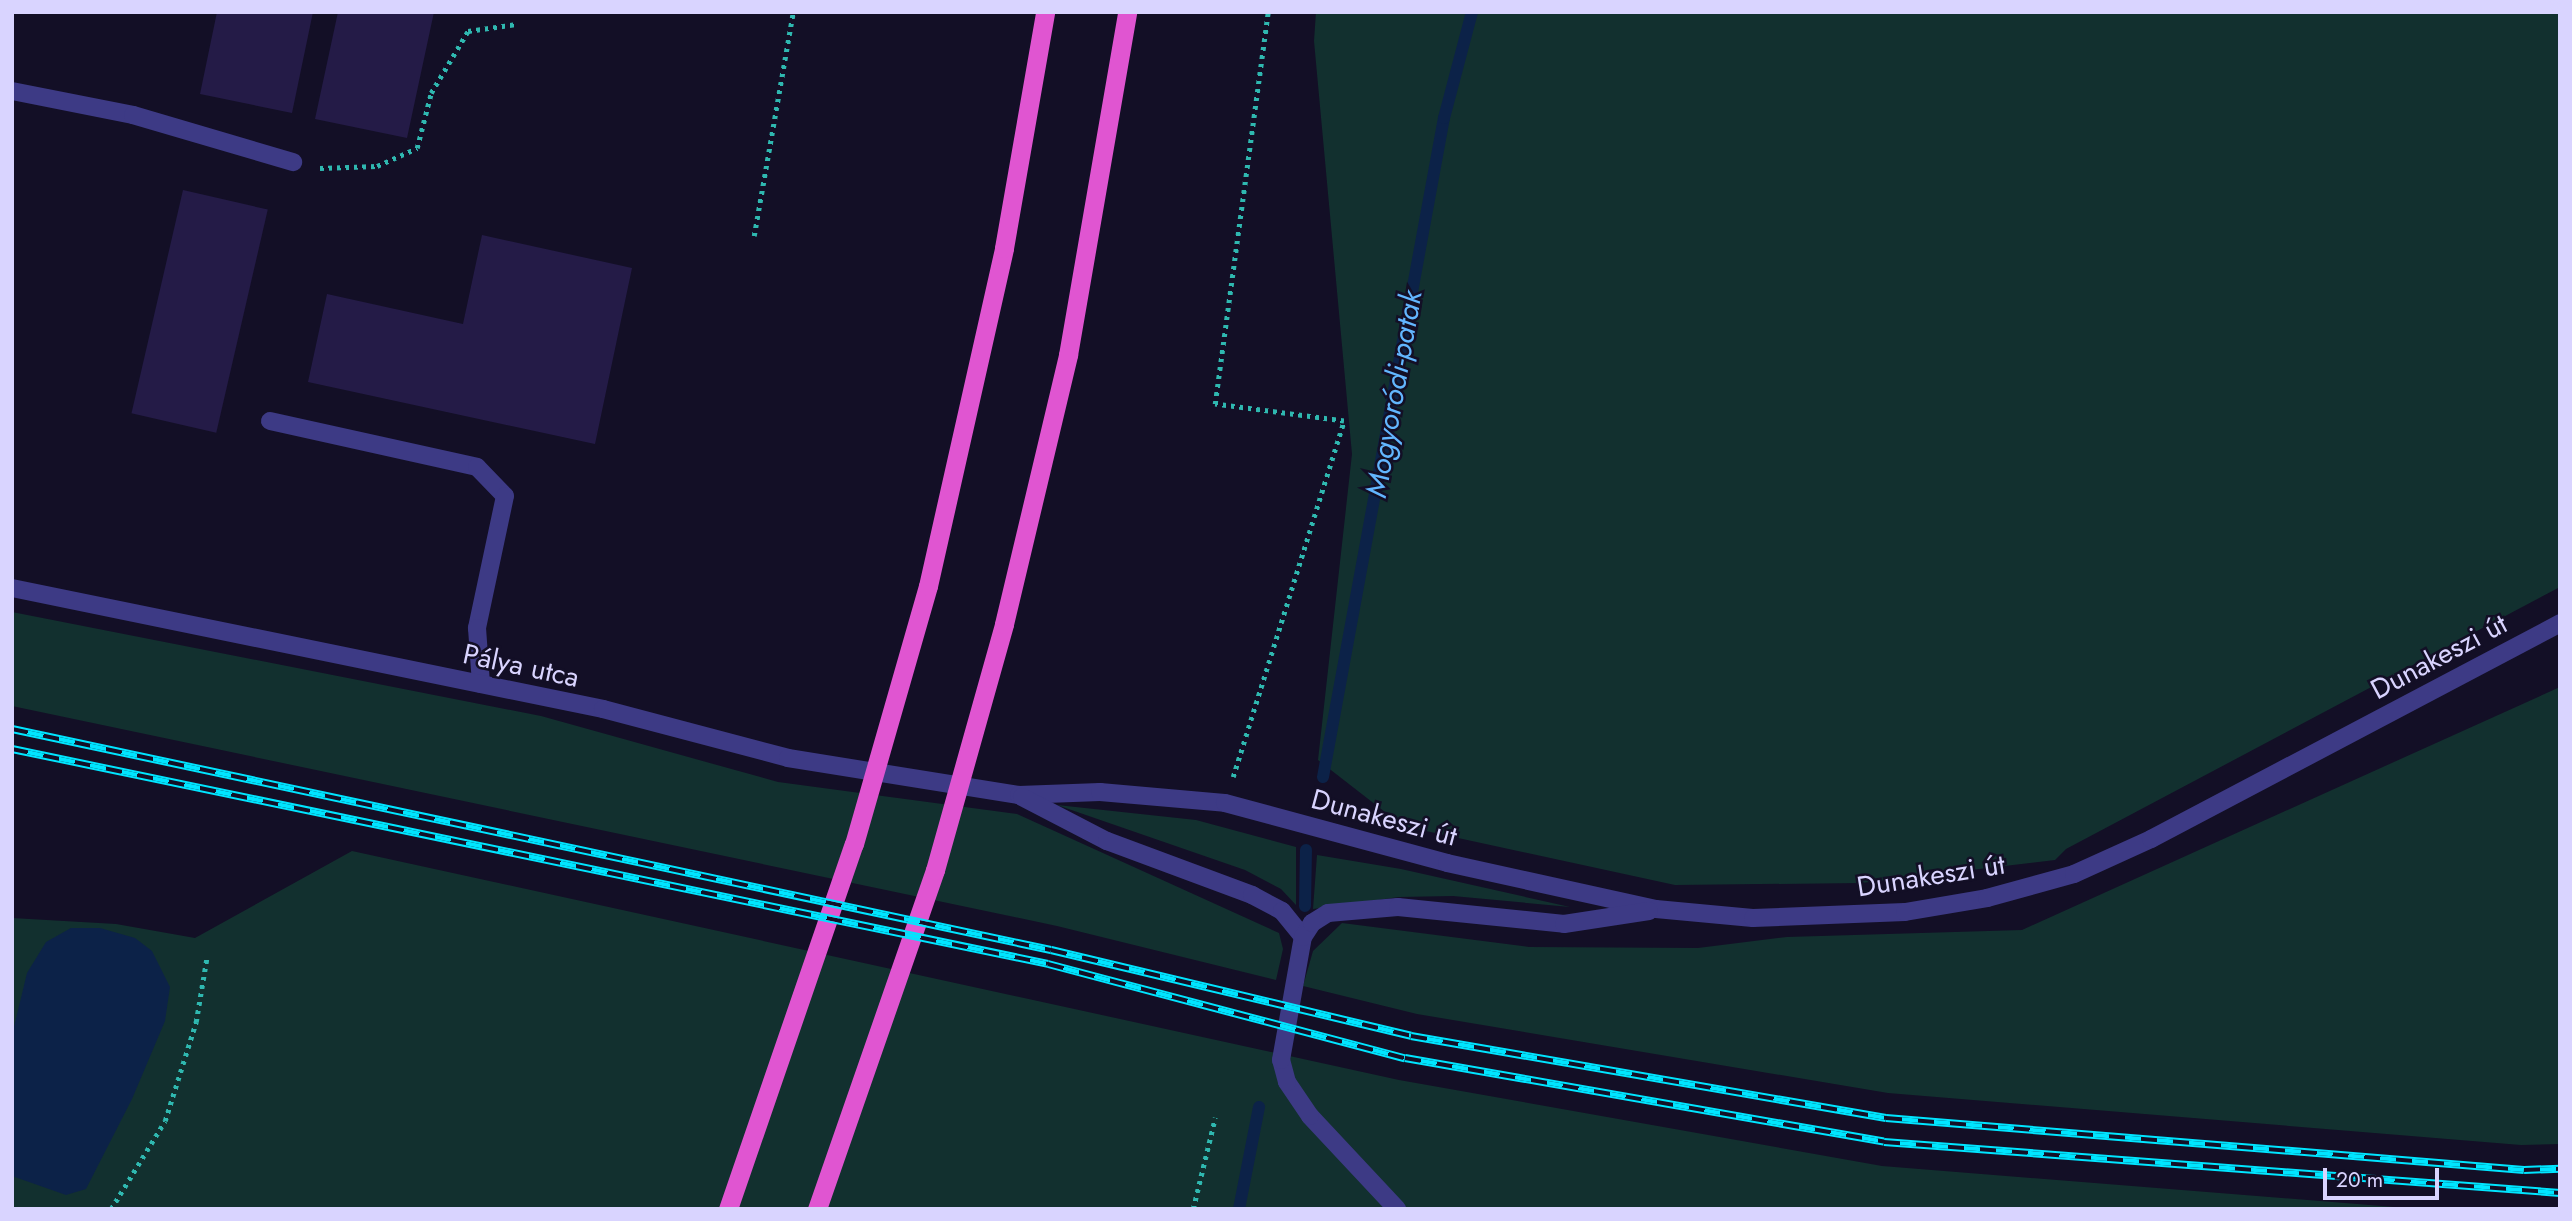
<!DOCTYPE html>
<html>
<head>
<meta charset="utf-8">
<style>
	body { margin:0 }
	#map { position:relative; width:2572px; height:1221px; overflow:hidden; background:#130f26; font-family:Jost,sans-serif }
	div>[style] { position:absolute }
	.green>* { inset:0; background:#12302f }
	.water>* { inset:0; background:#0c2248 }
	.stream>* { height:12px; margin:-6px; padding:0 6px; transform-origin:6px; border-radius:6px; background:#0c2248 }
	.building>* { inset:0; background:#241b47; transform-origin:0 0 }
	.path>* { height:4.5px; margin-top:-2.25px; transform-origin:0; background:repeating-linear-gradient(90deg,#2fb8b0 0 3.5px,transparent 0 8.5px) }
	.service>* { height:18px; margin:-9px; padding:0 9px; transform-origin:9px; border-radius:9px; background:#3d3a85 }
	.tertiary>* { height:18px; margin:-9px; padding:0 9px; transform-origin:9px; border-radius:9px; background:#3d3a85 }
	.trunk>* { height:19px; margin:-9.5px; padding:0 9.5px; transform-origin:9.5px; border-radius:9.5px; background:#e055d1 }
	.rail>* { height:8px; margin-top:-4px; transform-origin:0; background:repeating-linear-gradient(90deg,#130f26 0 16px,#00e5ff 0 32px); box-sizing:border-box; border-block:2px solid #00e5ff }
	span { translate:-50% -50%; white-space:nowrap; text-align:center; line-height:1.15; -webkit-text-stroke:5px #130f26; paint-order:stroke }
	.street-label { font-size:28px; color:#d9d4ff }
	.water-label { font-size:30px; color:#62b6ff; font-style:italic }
	.frame { position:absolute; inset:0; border:14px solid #d9d4ff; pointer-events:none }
	.scale { position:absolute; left:2323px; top:1168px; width:116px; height:32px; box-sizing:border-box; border:4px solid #d9d4ff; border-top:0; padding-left:9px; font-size:21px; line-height:24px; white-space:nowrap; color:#d9d4ff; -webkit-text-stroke:5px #130f26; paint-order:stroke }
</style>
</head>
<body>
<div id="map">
	<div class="green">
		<i style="clip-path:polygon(1316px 12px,2560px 12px,2560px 587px,2066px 849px,2055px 860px,1861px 883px,1675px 885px,1403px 826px,1318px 760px,1352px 454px,1314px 41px)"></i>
		<i style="clip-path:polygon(12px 612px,541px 716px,778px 782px,1017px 814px,1279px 933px,1283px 949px,1276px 980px,1057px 926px,12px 706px)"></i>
		<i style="clip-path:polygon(2560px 687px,2560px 1144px,2521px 1145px,1888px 1093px,1417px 1014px,1303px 986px,1313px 951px,1342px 923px,1529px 947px,1698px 948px,1787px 937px,2022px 930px)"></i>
		<i style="clip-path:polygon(1057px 805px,1196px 820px,1296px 847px,1296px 905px,1281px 889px,1245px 870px)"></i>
		<i style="clip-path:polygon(352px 851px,1399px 1080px,1882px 1166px,2419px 1209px,12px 1209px,12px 918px,116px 924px,195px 938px)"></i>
		<i style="clip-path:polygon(1317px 855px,1401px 869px,1570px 907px,1453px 896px,1399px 897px,1313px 909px)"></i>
	</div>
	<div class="water">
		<i style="clip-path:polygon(71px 928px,100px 928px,135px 938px,152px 951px,170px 987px,165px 1021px,132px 1099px,86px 1189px,66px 1195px,12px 1176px,12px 1035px,27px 973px,46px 942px)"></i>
	</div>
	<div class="stream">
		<i style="left:1323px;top:777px;width:670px;rotate:-79.6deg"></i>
		<i style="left:1444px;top:118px;width:110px;rotate:-75.2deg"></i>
		<i style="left:1305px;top:906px;width:56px;rotate:-89deg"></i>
		<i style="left:1239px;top:1209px;width:104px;rotate:-78.9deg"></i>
	</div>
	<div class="building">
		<i style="clip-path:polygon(217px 12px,313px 12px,292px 113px,200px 94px)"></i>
		<i style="clip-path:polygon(338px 12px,434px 12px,407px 138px,315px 119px)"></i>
		<i style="left:183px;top:190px;width:87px;height:229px;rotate:13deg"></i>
		<i style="clip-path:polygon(482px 235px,632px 268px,595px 444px,308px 382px,327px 294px,463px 324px)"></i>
	</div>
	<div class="path">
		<i style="left:320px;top:168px;width:57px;rotate:-2deg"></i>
		<i style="left:377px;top:166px;width:44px;rotate:-24.2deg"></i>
		<i style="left:417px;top:148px;width:57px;rotate:-75.7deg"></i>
		<i style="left:431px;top:93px;width:72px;rotate:-59.2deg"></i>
		<i style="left:468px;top:31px;width:49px;rotate:-8.1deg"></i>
		<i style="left:754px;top:236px;width:227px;rotate:-80.1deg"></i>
		<i style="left:1233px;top:777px;width:373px;rotate:-72.7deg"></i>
		<i style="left:1344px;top:421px;width:130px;rotate:-172.5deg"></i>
		<i style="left:1215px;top:404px;width:396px;rotate:-82.3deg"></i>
		<i style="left:111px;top:1209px;width:103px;rotate:-58.5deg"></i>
		<i style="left:165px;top:1121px;width:104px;rotate:-72.6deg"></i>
		<i style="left:196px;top:1022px;width:67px;rotate:-80.5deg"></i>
		<i style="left:1193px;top:1209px;width:94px;rotate:-76.4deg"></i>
	</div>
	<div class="service">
		<i style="left:12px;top:91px;width:123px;rotate:11.2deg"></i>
		<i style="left:133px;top:115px;width:167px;rotate:16.4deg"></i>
		<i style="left:270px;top:421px;width:212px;rotate:12.5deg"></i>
		<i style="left:477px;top:467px;width:40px;rotate:46deg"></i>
		<i style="left:505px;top:496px;width:135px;rotate:102deg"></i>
		<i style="left:477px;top:628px;width:56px;rotate:85.9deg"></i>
	</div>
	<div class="tertiary">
		<i style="left:12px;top:588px;width:603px;rotate:11.57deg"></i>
		<i style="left:603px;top:709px;width:191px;rotate:14.8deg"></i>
		<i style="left:788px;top:758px;width:234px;rotate:9.1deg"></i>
		<i style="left:1019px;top:795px;width:81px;rotate:-2.1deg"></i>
		<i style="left:1100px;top:792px;width:125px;rotate:5deg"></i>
		<i style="left:1225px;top:803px;width:230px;rotate:15.1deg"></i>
		<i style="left:1447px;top:863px;width:214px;rotate:12.4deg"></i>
		<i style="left:1656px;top:909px;width:97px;rotate:5.3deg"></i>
		<i style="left:1753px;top:918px;width:152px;rotate:-2.3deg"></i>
		<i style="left:1905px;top:912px;width:83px;rotate:-9.7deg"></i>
		<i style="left:1987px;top:898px;width:90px;rotate:-15.4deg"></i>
		<i style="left:2074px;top:874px;width:85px;rotate:-24.4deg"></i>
		<i style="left:2151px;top:839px;width:463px;rotate:-27.8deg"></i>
		<i style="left:1022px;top:797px;width:96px;rotate:27.4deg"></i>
		<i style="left:1107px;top:841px;width:155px;rotate:20.4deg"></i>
		<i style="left:1252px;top:895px;width:34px;rotate:28deg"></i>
		<i style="left:1282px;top:911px;width:33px;rotate:51deg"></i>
		<i style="left:1397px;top:1209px;width:127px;rotate:-133.1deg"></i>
		<i style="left:1310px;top:1116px;width:41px;rotate:-124.1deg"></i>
		<i style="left:1287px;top:1082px;width:23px;rotate:-105deg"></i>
		<i style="left:1281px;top:1060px;width:125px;rotate:-79.9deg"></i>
		<i style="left:1303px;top:937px;width:17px;rotate:-57deg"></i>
		<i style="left:1312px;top:923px;width:19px;rotate:-32deg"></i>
		<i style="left:1328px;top:913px;width:70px;rotate:-4.9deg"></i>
		<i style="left:1398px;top:907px;width:167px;rotate:5.8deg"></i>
		<i style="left:1564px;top:924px;width:86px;rotate:-8.7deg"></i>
	</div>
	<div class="trunk">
		<i style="left:728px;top:1209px;width:386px;rotate:-71deg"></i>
		<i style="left:854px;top:844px;width:268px;rotate:-74deg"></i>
		<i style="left:928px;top:586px;width:346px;rotate:-77.3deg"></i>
		<i style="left:1004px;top:248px;width:240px;rotate:-80.1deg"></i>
		<i style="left:817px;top:1209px;width:359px;rotate:-70.8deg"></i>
		<i style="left:935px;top:870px;width:255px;rotate:-74.3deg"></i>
		<i style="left:1004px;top:624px;width:277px;rotate:-76.6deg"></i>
		<i style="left:1068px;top:355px;width:348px;rotate:-80.2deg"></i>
	</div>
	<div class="rail">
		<i style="left:12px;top:729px;width:1062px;rotate:12.01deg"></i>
		<i style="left:1051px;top:950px;width:370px;rotate:13.4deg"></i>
		<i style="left:1411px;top:1036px;width:482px;rotate:9.8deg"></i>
		<i style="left:1886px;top:1118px;width:640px;rotate:4.66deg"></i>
		<i style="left:2524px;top:1170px;width:36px;rotate:-2deg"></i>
		<i style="left:12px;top:749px;width:1058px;rotate:11.72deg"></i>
		<i style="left:1048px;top:964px;width:369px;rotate:14.8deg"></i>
		<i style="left:1405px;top:1058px;width:486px;rotate:9.9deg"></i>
		<i style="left:1884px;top:1142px;width:678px;rotate:4.31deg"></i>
	</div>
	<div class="street-label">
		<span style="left:2439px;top:657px;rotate:-28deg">Dunakeszi út</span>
		<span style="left:521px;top:666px;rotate:12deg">Pálya utca</span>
		<span style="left:1384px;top:818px;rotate:15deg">Dunakeszi út</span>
		<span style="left:1931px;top:876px;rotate:-9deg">Dunakeszi út</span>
	</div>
	<div class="water-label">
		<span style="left:1394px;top:394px;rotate:-80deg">Mogyoródi-patak</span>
	</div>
	<div class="frame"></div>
	<div class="scale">20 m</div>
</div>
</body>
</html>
